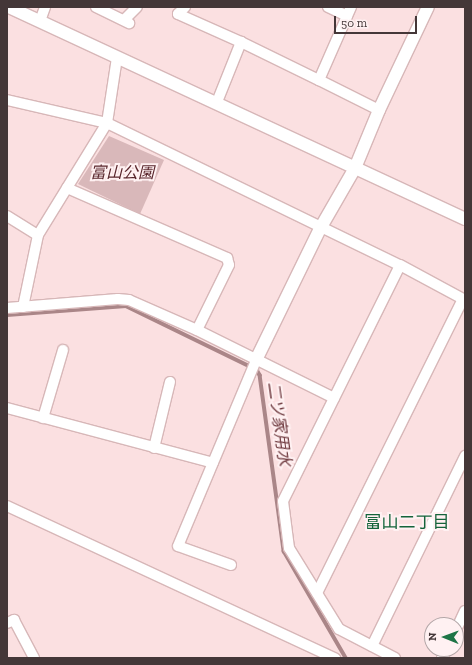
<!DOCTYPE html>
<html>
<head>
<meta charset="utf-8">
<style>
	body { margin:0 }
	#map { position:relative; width:472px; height:665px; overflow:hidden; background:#fbe0e1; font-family:"Zilla Slab","Noto Sans JP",serif }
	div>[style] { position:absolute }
	.green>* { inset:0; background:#d9b8ba }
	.stream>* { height:3.5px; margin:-1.75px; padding:0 1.75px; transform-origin:1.75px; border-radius:1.75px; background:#aa8688 }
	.roads { filter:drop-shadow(1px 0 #d7b7b8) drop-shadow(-1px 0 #d7b7b8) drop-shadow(0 1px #d7b7b8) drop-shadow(0 -1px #d7b7b8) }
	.minor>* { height:10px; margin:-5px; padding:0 5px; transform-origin:5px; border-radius:5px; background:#fff }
	.tertiary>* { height:12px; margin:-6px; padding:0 6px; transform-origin:6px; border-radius:6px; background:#fff }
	span { translate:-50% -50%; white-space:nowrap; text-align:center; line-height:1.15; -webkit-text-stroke:4px #fff1f2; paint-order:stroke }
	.park-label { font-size:16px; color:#59262c; font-style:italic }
	.water-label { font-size:17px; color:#713c41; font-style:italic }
	.neighbourhood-label { font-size:17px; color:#15643b }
	.frame { position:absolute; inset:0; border:8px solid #443738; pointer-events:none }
	.north { position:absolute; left:424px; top:617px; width:40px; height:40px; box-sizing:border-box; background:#fff1f2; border:1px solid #b4a7a8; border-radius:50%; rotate:271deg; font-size:11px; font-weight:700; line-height:16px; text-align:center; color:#443738 }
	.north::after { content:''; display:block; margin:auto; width:14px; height:18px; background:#1e7446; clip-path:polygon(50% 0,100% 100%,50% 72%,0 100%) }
	.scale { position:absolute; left:334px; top:16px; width:83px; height:18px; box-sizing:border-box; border:2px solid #443738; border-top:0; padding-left:5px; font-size:12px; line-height:14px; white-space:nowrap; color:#443738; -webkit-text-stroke:3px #fff1f2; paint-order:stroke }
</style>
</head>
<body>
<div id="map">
	<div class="green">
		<i style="clip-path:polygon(109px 136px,164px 160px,140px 214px,78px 184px)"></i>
	</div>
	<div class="stream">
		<i style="left:7px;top:315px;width:119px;rotate:-4.3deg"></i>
		<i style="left:126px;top:306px;width:146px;rotate:26deg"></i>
		<i style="left:257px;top:370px;width:6px;rotate:59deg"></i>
		<i style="left:260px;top:375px;width:178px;rotate:82.2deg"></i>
		<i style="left:284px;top:551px;width:124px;rotate:59.9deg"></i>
	</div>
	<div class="roads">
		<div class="minor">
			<i style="left:96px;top:7px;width:37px;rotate:26deg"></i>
			<i style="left:185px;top:7px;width:10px;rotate:135deg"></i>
			<i style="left:178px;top:14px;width:69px;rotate:24deg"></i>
			<i style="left:241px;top:42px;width:87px;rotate:26deg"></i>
			<i style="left:319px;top:80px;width:80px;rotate:-66.3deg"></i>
			<i style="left:328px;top:7px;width:21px;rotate:25deg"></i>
			<i style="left:124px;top:20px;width:18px;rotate:-45deg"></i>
			<i style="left:40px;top:21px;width:15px;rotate:-70deg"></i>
			<i style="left:319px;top:80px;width:67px;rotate:26.6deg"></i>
			<i style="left:7px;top:100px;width:103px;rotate:13deg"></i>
			<i style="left:107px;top:123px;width:326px;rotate:25.9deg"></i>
			<i style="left:400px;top:265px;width:74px;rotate:28.3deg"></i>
			<i style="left:217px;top:102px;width:65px;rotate:-68.2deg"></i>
			<i style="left:67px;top:188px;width:175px;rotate:23.6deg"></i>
			<i style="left:227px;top:258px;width:7px;rotate:74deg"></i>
			<i style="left:229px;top:265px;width:72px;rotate:116.2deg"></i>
			<i style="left:7px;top:216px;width:36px;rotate:32deg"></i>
			<i style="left:23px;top:307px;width:74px;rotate:-78.2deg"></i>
			<i style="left:38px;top:235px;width:132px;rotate:-58.4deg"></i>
			<i style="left:107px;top:123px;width:66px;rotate:-81.3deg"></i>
			<i style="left:7px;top:308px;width:111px;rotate:-4.6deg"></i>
			<i style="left:118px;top:299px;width:11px;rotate:5deg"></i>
			<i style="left:129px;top:300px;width:74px;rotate:23.8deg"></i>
			<i style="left:197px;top:330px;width:153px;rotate:26.4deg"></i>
			<i style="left:7px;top:408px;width:213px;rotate:14.9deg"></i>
			<i style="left:43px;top:418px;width:71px;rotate:-73.6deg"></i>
			<i style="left:154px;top:448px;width:68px;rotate:-76.4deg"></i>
			<i style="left:7px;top:506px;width:362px;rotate:24.9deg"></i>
			<i style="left:231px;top:565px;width:56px;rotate:-160.3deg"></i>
			<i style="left:178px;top:546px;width:202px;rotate:-67.2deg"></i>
			<i style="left:317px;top:593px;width:328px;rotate:-63.6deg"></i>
			<i style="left:7px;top:623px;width:8px;rotate:-23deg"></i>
			<i style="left:14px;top:620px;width:43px;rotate:62.2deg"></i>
			<i style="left:456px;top:630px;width:21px;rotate:-65deg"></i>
			<i style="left:372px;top:646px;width:212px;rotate:-63.9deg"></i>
			<i style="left:395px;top:658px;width:63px;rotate:-152.6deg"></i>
			<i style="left:339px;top:629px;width:95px;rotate:-121.7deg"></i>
			<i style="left:289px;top:548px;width:47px;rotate:-97.3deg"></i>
			<i style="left:283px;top:501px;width:263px;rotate:-63.6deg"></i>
			<i style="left:442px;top:658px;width:10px;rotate:-61deg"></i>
		</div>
		<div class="tertiary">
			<i style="left:9px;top:7px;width:503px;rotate:24.93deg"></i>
			<i style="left:256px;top:360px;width:148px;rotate:-64deg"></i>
			<i style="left:321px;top:227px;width:68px;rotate:-60deg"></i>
			<i style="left:355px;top:168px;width:63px;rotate:-67.5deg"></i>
			<i style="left:379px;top:110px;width:114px;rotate:-64.6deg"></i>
		</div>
	</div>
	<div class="park-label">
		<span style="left:122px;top:173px">富山公園</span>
	</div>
	<div class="water-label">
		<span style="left:279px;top:424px;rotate:82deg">二ツ家用水</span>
	</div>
	<div class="neighbourhood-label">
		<span style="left:407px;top:523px">富山二丁目</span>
	</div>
	<div class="frame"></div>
	<div class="north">N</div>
	<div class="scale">50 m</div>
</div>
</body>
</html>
